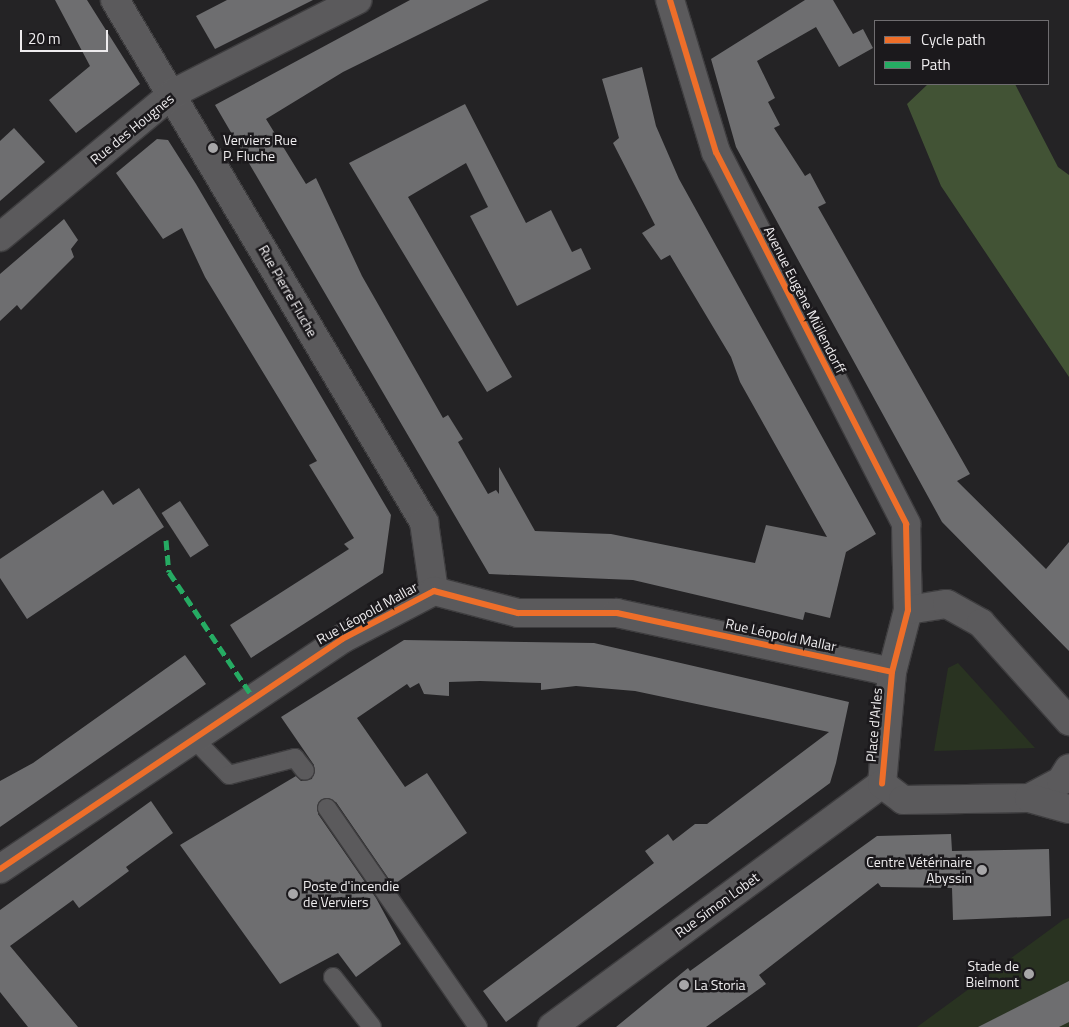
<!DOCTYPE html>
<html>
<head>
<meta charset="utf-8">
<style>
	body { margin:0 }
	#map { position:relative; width:1069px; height:1027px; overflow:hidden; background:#242325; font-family:"Titillium Web",sans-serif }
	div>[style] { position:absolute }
	.green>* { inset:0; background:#293321 }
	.forest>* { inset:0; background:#425335 }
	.building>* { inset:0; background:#6e6e70; transform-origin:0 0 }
	.roads { filter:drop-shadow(1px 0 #3e3d3f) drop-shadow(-1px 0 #3e3d3f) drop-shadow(0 1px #3e3d3f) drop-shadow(0 -1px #3e3d3f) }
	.lane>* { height:18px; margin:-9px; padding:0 9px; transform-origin:9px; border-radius:9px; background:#5b5a5c }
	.street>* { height:28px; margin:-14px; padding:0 14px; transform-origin:14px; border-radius:14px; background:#5b5a5c }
	.secondary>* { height:28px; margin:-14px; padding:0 14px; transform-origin:14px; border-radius:14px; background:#5b5a5c }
	.quiet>* { height:5px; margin-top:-2.5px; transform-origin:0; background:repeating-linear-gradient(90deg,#26ab63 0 10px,transparent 0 15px) }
	.cycleway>* { height:6px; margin:-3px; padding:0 3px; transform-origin:3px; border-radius:3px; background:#ee6e29 }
	.dots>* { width:14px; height:14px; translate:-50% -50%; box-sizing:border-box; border:2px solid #1b191c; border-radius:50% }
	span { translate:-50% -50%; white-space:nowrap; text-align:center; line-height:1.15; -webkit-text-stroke:5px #1b191c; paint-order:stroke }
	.street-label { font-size:14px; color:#eeecee }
	.poi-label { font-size:14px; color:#eeecee }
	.left { translate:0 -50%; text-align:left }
	.right { translate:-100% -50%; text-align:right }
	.legend { position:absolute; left:874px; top:20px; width:175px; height:65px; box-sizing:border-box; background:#1b191c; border:1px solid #6f6d70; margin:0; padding:6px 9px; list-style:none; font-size:15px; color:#eeecee }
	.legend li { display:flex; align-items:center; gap:10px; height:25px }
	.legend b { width:25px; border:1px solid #6f6d70 }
	.scale { position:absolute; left:20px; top:30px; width:88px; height:22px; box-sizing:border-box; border:2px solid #eeecee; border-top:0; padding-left:6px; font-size:15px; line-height:18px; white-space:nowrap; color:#eeecee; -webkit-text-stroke:4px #1b191c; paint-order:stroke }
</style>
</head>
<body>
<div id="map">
	<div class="green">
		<i style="clip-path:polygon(958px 663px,1035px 748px,934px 751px,948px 668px)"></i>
		<i style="clip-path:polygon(1069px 918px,1069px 1027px,917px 1027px,1063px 920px)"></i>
	</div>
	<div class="forest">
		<i style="clip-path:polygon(928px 84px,1015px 84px,1058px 167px,1069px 175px,1069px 377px,941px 186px,907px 104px)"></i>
	</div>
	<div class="building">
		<i style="clip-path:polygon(55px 0,87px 0,140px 84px,76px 133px,49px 100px,90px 66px)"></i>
		<i style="clip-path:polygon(227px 0,313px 0,215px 49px,196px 16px)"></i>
		<i style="clip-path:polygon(410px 0,489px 0,343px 72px,266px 119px,306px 184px,316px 178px,362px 276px,443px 418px,448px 415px,463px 439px,458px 442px,488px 494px,496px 490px,499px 494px,499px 467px,535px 531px,611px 534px,755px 563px,766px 525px,827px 537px,740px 382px,731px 357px,670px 255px,661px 260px,642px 233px,655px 225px,613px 143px,619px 138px,602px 79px,642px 67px,656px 126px,679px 179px,876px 534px,846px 552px,830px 618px,805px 612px,803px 620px,633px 580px,489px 574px,215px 105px)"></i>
		<i style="clip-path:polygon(805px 0,833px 0,853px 34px,863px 29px,873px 48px,839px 67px,816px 27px,757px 61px,775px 98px,768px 102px,780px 125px,774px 128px,805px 176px,810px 173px,826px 203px,818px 207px,970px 474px,957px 481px,1046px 569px,1069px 542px,1069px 651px,942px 522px,736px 147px,711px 59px)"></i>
		<i style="clip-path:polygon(465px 104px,526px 223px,551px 210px,572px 252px,581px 248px,591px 269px,517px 306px,470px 216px,488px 207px,466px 163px,408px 197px,512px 377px,487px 392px,349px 163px)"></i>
		<i style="clip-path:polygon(14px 128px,45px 162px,0 201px,0 141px)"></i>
		<i style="clip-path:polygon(157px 139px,168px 140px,196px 184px,391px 515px,383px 573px,251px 658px,230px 625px,349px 549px,344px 544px,354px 538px,309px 465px,317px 461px,205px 277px,182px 228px,163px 239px,116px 173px)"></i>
		<i style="clip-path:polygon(64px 219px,78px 240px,71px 249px,74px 257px,21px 310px,17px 305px,0 321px,0 274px)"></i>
		<i style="clip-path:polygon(139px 488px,164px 527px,27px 619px,0 578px,0 559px,103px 490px,113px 505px)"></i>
		<i style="left:180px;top:501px;width:53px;height:22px;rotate:57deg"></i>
		<i style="clip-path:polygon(404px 640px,594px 643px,849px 702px,836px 763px,830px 783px,506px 1022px,483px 991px,654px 863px,645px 851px,668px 834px,673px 841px,695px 824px,707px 824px,829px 732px,635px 691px,576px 686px,541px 690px,541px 683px,480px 681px,449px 682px,449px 696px,424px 694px,419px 683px,410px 688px,407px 684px,357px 718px,405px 787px,427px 773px,467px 833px,393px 885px,336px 802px,321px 800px,318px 814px,376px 898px,401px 944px,356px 977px,338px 953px,280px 984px,180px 845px,296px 776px,301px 781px,312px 779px,314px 765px,281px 717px)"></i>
		<i style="clip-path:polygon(185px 655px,206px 684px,0 827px,0 781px,33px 763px)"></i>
		<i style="clip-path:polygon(151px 801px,173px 833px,126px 867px,129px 871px,79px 908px,73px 900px,10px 946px,78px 1027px,28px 1027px,0 992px,0 910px)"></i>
		<i style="clip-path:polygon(951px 834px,952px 851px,1049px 849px,1051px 916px,953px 920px,952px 888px,881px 887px,878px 883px,759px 975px,766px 984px,706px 1027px,616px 1027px,688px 968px,690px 971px,877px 836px)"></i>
		<i style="clip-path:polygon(1069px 981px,1069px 1022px,1059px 1027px,978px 1027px)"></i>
	</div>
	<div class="roads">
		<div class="lane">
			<i style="left:194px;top:739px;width:50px;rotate:45.8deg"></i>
			<i style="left:229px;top:775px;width:68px;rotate:-14.4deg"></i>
			<i style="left:295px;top:758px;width:16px;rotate:52deg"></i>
			<i style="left:327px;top:808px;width:266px;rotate:55.4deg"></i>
			<i style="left:333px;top:977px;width:63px;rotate:52deg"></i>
		</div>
		<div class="street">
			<i style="left:115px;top:0;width:607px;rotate:59.38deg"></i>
			<i style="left:424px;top:522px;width:70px;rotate:81.8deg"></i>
			<i style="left:0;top:237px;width:224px;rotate:-39.7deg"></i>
			<i style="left:172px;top:94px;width:208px;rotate:-26.9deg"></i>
			<i style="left:0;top:869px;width:412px;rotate:-33.9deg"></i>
			<i style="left:342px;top:639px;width:104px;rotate:-27.6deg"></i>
			<i style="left:434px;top:591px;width:87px;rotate:14.7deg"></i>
			<i style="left:518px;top:613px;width:99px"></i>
			<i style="left:617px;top:613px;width:281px;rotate:12.1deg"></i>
			<i style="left:552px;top:1027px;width:410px;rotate:-36.4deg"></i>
		</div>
		<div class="secondary">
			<i style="left:670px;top:0;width:159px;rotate:73.2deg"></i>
			<i style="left:716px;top:152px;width:418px;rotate:62.9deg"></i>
			<i style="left:906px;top:524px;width:86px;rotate:88.7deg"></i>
			<i style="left:908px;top:610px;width:64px;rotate:104.5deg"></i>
			<i style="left:892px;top:672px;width:112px;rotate:95.1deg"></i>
			<i style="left:882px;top:784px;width:26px;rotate:37deg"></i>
			<i style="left:903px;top:800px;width:126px;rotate:-0.9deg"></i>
			<i style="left:1029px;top:798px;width:36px;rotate:-28deg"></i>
			<i style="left:1061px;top:781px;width:15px;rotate:-58deg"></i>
			<i style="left:908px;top:610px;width:39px;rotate:-9deg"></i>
			<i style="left:947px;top:604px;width:39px;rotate:29deg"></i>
			<i style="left:981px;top:623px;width:132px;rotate:48.1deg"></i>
			<i style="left:1029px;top:798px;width:41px;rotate:15.4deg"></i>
		</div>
	</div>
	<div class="quiet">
		<i style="left:166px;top:540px;width:32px;rotate:85deg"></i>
		<i style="left:169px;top:572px;width:153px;rotate:56.2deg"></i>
	</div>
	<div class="cycleway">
		<i style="left:670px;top:0;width:159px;rotate:73.2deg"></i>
		<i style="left:716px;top:152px;width:418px;rotate:62.9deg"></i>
		<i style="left:906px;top:524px;width:86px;rotate:88.7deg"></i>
		<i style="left:908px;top:610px;width:64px;rotate:104.5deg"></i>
		<i style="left:892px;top:672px;width:112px;rotate:95.1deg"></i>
		<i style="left:0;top:869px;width:412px;rotate:-33.9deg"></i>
		<i style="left:342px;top:639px;width:104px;rotate:-27.6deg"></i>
		<i style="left:434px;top:591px;width:87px;rotate:14.7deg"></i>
		<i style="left:518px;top:613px;width:99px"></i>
		<i style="left:617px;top:613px;width:281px;rotate:12.1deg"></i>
	</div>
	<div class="dots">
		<i style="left:213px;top:148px;background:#a7a6a8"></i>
		<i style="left:982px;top:870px;background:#a7a6a8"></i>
		<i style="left:293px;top:894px;background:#a7a6a8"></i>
		<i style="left:1029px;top:974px;background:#a7a6a8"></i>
		<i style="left:684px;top:985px;background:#a7a6a8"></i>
	</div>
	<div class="street-label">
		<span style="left:132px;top:129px;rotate:-39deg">Rue des Hougnes</span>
		<span style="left:288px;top:291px;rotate:60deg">Rue Pierre Fluche</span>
		<span style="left:805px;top:300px;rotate:63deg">Avenue Eugène Müllendorff</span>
		<span style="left:367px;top:613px;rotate:-29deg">Rue Léopold Mallar</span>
		<span style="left:781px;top:635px;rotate:12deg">Rue Léopold Mallar</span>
		<span style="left:874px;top:725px;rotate:-85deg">Place d'Arles</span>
		<span style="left:717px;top:905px;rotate:-36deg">Rue Simon Lobet</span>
	</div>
	<div class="poi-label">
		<span class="left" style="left:223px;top:148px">Verviers Rue<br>P. Fluche</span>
		<span class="right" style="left:972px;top:870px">Centre Vétérinaire<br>Abyssin</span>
		<span class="left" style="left:303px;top:894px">Poste d'incendie<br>de Verviers</span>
		<span class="right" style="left:1019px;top:974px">Stade de<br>Bielmont</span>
		<span class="left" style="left:694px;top:985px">La Storia</span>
	</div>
	<ul class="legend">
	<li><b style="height:6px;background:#ee6e29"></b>Cycle path</li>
	<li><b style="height:6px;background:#26ab63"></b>Path</li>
	</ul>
	<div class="scale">20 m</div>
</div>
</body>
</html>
